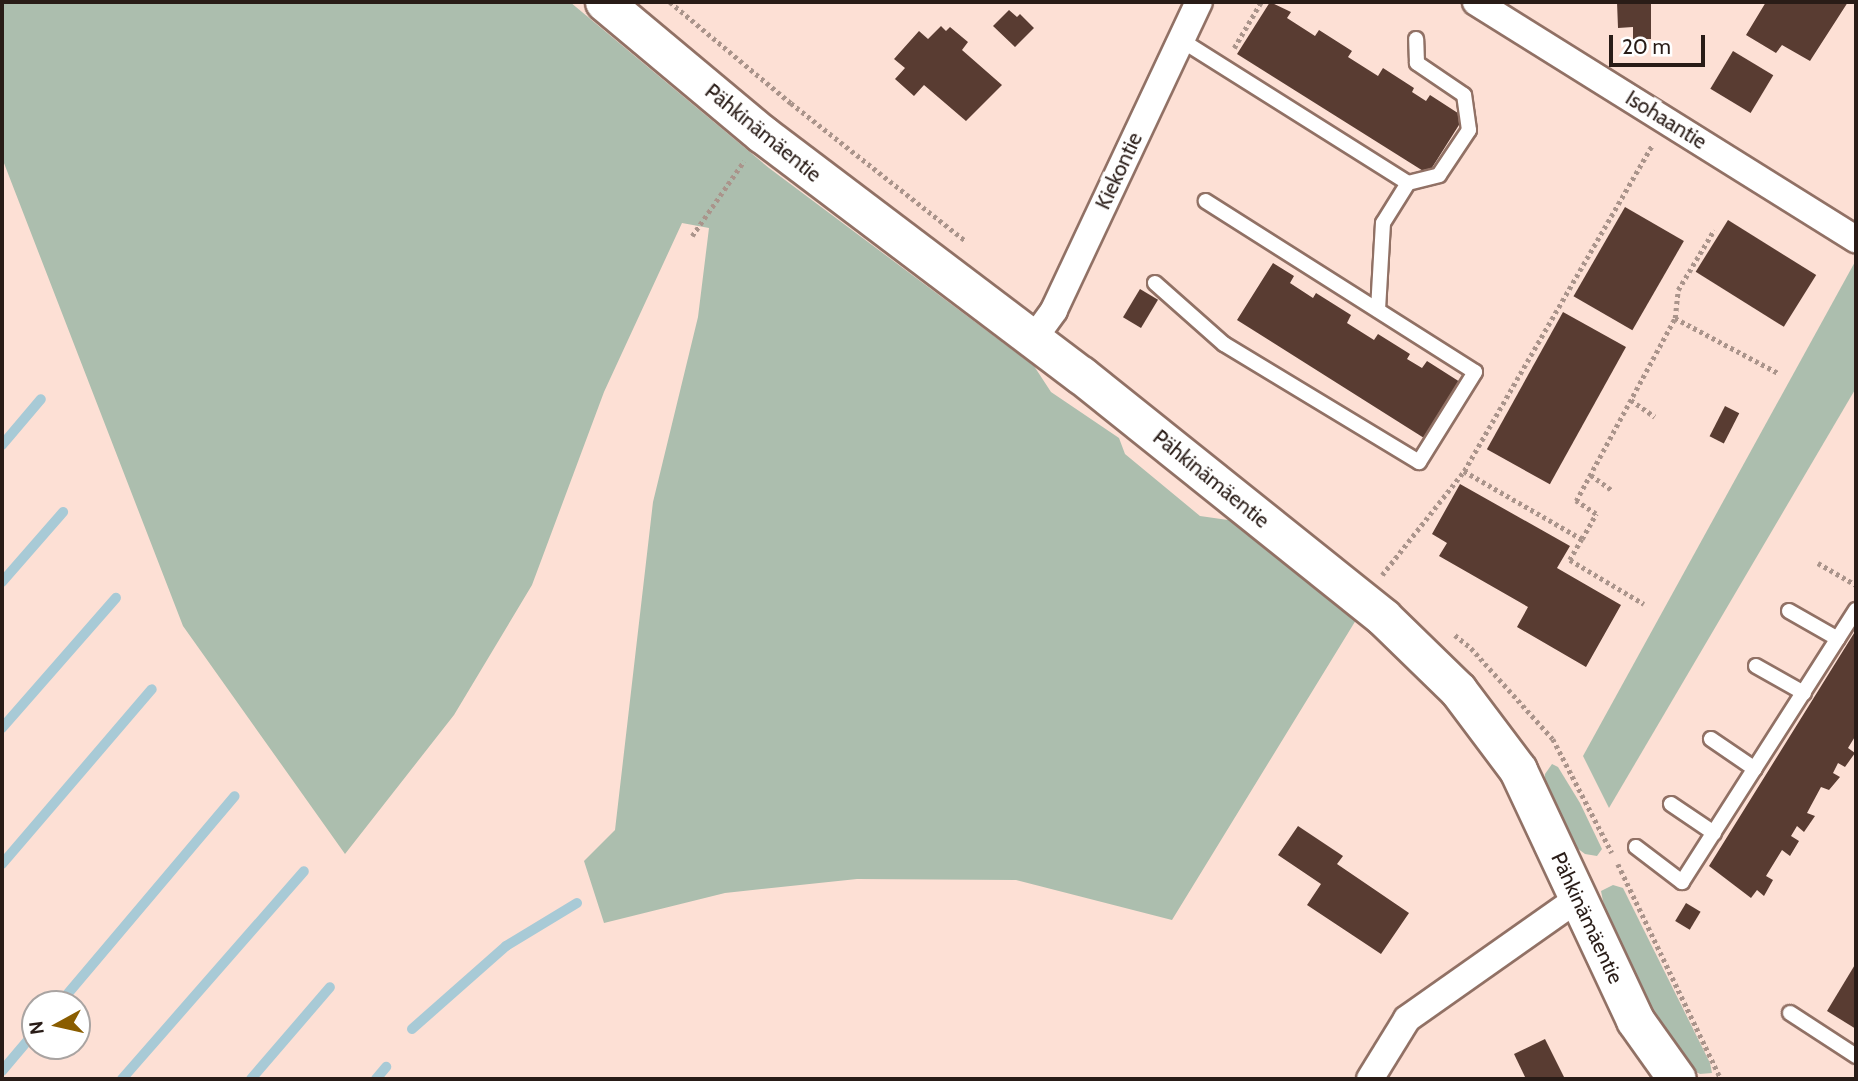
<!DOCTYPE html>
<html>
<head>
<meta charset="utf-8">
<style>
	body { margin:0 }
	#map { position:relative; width:1858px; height:1081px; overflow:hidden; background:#fde0d5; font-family:Cabin,sans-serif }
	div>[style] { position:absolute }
	.green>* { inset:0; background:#acbeae }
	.stream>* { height:10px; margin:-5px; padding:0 5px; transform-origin:5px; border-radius:5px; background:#a8cad6 }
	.building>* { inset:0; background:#593c32; transform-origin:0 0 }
	.path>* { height:4.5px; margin-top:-2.25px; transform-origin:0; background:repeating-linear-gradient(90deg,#aa948b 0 3.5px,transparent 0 7px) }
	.roads { filter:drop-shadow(2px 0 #917165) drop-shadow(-2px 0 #917165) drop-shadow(0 2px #917165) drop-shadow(0 -2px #917165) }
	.lane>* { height:14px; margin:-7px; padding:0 7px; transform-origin:7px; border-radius:7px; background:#fff }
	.street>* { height:26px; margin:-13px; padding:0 13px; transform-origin:13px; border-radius:13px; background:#fff }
	.secondary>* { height:37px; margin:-18.5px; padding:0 18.5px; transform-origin:18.5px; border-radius:18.5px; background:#fff }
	span { translate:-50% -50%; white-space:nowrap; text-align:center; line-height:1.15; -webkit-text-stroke:7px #fff; paint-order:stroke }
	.street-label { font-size:21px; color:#291c17 }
	.frame { position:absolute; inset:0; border:4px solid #291c17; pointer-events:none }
	.north { position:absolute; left:21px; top:990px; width:70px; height:70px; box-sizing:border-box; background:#fff; border:2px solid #a9a4a2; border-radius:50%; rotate:262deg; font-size:19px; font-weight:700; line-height:28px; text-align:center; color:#291c17 }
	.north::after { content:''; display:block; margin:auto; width:24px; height:32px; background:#8a5d00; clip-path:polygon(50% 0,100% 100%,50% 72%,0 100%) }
	.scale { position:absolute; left:1609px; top:35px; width:96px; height:32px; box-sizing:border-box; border:4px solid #291c17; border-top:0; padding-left:9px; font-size:21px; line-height:24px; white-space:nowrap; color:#291c17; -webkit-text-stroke:5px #fff; paint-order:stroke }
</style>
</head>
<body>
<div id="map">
	<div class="green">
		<i style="clip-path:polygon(2px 2px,570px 2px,769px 168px,1034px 366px,1051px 392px,1119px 438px,1125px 454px,1200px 516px,1235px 521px,1356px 620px,1172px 920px,1016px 880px,857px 879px,725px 893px,604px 923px,584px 861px,615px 830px,653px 502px,698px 317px,709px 228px,682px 223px,604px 392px,532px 585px,454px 715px,345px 854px,183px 626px,2px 158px)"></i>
		<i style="clip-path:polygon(1856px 260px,1856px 388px,1609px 808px,1583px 756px)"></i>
		<i style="clip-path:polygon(1552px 764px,1558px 767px,1580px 803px,1602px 849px,1597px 856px,1585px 854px,1573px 845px,1544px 784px,1545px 774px)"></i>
		<i style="clip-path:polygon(1613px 885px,1623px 888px,1710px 1063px,1712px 1073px,1700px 1074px,1691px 1069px,1641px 989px,1608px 919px,1603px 901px,1601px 891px)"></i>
	</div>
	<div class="stream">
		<i style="left:2px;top:445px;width:60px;rotate:-49.7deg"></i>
		<i style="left:2px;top:582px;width:93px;rotate:-48.9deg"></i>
		<i style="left:2px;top:728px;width:173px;rotate:-48.8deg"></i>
		<i style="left:2px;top:864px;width:230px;rotate:-49.4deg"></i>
		<i style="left:59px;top:1004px;width:272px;rotate:-49.8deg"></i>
		<i style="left:412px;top:1029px;width:125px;rotate:-41.4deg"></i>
		<i style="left:506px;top:946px;width:83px;rotate:-31.2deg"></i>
		<i style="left:2px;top:1071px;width:51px;rotate:-49.8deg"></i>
		<i style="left:122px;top:1079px;width:276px;rotate:-48.8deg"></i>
		<i style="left:251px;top:1079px;width:121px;rotate:-49.3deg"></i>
		<i style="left:376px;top:1079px;width:16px;rotate:-50deg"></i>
	</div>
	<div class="building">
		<i style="clip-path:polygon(1270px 2px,1291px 12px,1287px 18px,1315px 36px,1319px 30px,1352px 51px,1348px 57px,1378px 76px,1383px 68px,1414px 88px,1412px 92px,1426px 101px,1430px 95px,1464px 117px,1428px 174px,1237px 54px)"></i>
		<i style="clip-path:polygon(1617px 2px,1651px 2px,1651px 39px,1633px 39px,1633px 27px,1618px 28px)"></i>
		<i style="clip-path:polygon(1766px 2px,1848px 2px,1810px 61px,1782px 45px,1776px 53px,1746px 35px)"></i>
		<i style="clip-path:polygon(1009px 10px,1017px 17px,1020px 14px,1034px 28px,1015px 47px,993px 26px)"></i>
		<i style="clip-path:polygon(941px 26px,946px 31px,950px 27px,968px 42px,962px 50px,1002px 85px,966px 121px,924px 85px,914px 96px,895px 79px,905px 68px,894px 59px,919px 31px,928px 39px)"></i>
		<i style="left:1733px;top:51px;width:47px;height:44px;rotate:31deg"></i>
		<i style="left:1625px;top:207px;width:68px;height:103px;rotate:30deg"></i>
		<i style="left:1728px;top:220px;width:104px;height:61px;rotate:32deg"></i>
		<i style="clip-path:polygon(1273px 263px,1294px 276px,1290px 283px,1313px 298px,1316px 293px,1351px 315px,1347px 323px,1374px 340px,1378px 334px,1410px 354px,1407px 359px,1422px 368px,1427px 361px,1460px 382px,1424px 438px,1237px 320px)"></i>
		<i style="left:1140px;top:289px;width:21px;height:33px;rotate:31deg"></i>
		<i style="left:1563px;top:312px;width:72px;height:157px;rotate:29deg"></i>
		<i style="left:1725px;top:406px;width:16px;height:34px;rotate:27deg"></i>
		<i style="clip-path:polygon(1460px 484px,1570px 546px,1557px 568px,1621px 605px,1586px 667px,1517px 627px,1528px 607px,1439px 556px,1447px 543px,1432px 534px)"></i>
		<i style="clip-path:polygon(1856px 630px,1856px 735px,1848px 748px,1855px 753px,1845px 767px,1838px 763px,1833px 773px,1840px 777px,1829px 790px,1821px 787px,1807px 813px,1815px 816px,1804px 832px,1797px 826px,1791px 836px,1799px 841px,1790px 856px,1782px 850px,1766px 876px,1773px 880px,1764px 896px,1757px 890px,1751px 898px,1709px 866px)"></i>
		<i style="clip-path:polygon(1298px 826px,1343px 856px,1337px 864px,1409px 913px,1381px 954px,1307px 905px,1321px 884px,1278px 855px)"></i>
		<i style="left:1686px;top:903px;width:17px;height:21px;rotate:31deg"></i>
		<i style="clip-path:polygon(1856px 963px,1856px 1029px,1827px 1011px)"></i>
		<i style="clip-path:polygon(1545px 1039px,1565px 1079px,1526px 1079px,1514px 1054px)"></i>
	</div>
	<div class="path">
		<i style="left:670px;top:2px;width:158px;rotate:39.9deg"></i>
		<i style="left:791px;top:103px;width:223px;rotate:38.3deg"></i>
		<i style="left:1234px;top:48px;width:53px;rotate:-59.6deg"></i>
		<i style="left:692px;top:236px;width:91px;rotate:-55.3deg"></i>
		<i style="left:1675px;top:318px;width:28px;rotate:-84deg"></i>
		<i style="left:1678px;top:290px;width:70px;rotate:-59deg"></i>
		<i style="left:1631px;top:400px;width:29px;rotate:35deg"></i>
		<i style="left:1464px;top:471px;width:136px;rotate:30deg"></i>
		<i style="left:1582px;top:539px;width:24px;rotate:120deg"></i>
		<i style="left:1570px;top:560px;width:86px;rotate:30.7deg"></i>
		<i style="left:1591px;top:475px;width:26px;rotate:36deg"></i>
		<i style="left:1582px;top:539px;width:29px;rotate:-61deg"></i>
		<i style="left:1596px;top:514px;width:24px;rotate:-147deg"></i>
		<i style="left:1576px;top:501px;width:208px;rotate:-61.6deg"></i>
		<i style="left:1675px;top:318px;width:117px;rotate:28.1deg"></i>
		<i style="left:1818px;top:563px;width:44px;rotate:30.1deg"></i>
		<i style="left:1382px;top:575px;width:132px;rotate:-51.7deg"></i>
		<i style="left:1464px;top:471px;width:376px;rotate:-60deg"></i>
		<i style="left:1455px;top:635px;width:21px;rotate:39deg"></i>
		<i style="left:1471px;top:648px;width:122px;rotate:48deg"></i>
		<i style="left:1553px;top:739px;width:128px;rotate:62.6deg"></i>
		<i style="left:1618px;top:864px;width:238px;rotate:64.4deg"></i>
	</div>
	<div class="roads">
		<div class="lane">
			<i style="left:1181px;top:40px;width:268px;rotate:32.2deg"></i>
			<i style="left:1408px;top:183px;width:47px;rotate:122deg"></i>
			<i style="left:1383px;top:223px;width:87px;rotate:93.3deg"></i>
			<i style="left:1408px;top:183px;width:32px;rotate:-14deg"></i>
			<i style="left:1439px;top:175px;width:54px;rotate:-56.3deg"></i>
			<i style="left:1469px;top:130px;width:35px;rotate:-98deg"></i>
			<i style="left:1464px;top:95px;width:57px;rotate:-145.8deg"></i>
			<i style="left:1417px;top:63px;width:24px;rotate:-92deg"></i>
			<i style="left:1155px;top:283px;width:92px;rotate:41.5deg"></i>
			<i style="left:1224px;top:344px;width:228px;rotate:31.2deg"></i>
			<i style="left:1419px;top:462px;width:106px;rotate:-58.1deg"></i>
			<i style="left:1475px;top:372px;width:319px;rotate:-147.6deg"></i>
			<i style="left:1789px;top:611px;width:56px;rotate:29.7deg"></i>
			<i style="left:1756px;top:666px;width:55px;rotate:29.4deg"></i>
			<i style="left:1711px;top:739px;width:53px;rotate:34.3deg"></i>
			<i style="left:1671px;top:804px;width:52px;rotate:34deg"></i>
			<i style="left:1636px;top:847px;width:58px;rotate:37.3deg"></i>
			<i style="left:1682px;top:882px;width:323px;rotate:-57.4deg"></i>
			<i style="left:1790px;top:1013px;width:79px;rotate:33.1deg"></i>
		</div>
		<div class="street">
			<i style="left:1476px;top:2px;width:448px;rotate:32deg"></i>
			<i style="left:1034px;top:338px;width:34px;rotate:-54deg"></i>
			<i style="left:1054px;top:310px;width:340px;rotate:-64.8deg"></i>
			<i style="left:1370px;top:1079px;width:70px;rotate:-58.3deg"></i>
			<i style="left:1407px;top:1019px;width:208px;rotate:-35.2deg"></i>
		</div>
		<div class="secondary">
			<i style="left:604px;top:2px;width:206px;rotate:39.9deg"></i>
			<i style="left:762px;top:134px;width:400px;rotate:37.1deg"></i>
			<i style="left:1081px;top:375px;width:387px;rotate:38.7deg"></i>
			<i style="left:1383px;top:617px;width:105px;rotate:44.2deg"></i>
			<i style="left:1458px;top:690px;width:100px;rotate:53.1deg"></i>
			<i style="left:1518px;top:770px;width:276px;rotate:64.9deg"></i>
			<i style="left:1635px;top:1020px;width:72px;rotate:54.6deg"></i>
		</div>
	</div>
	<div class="street-label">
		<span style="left:1666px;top:120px;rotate:32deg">Isohaantie</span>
		<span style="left:763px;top:133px;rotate:39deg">Pähkinämäentie</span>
		<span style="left:1119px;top:171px;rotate:-65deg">Kiekontie</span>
		<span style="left:1211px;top:479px;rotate:39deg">Pähkinämäentie</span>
		<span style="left:1587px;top:918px;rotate:65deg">Pähkinämäentie</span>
	</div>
	<div class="frame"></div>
	<div class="north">N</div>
	<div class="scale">20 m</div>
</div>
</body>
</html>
